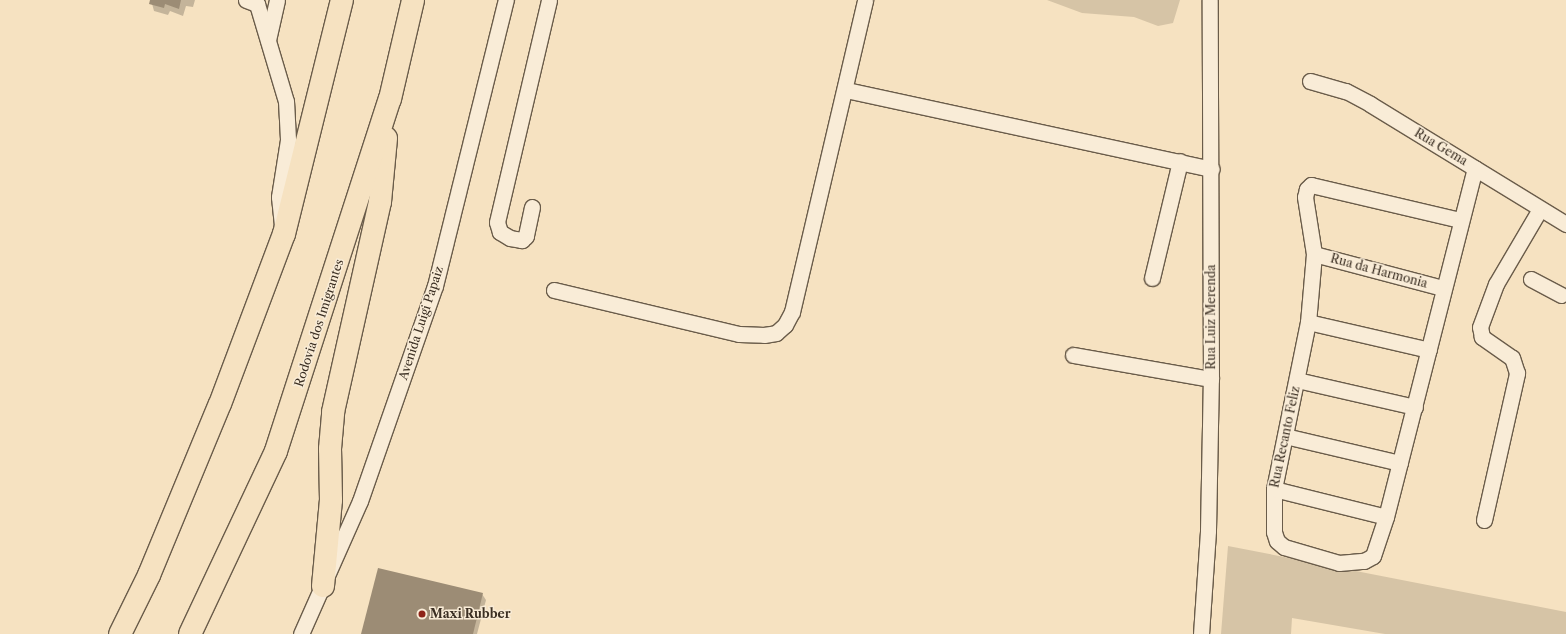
<!DOCTYPE html>
<html>
<head>
<meta charset="utf-8">
<style>
	body { margin:0 }
	#map { position:relative; width:1566px; height:634px; overflow:hidden; background:#f6e2c1; font-family:"Libre Caslon Text",serif }
	div>[style] { position:absolute }
	.green>* { inset:0; background:#d6c4a6 }
	.shadow>* { inset:0; background:#0003 }
	.building>* { inset:0; background:#9c8c75 }
	.roads { filter:drop-shadow(1px 0 #6a5c4a) drop-shadow(-1px 0 #6a5c4a) drop-shadow(0 1px #6a5c4a) drop-shadow(0 -1px #6a5c4a) }
	.minor>* { height:15px; margin:-7.5px; padding:0 7.5px; transform-origin:7.5px; border-radius:7.5px; background:#f9ecd7 }
	.highway>* { height:22px; margin:-11px; padding:0 11px; transform-origin:11px; border-radius:11px; background:#f6e2c1 }
	.dots>* { width:11px; height:11px; translate:-50% -50%; box-sizing:border-box; border:2px solid #f9ecd7; border-radius:50% }
	span { translate:-50% -50%; white-space:nowrap; text-align:center; line-height:1.15; -webkit-text-stroke:3px #f9ecd7; paint-order:stroke }
	.street-label { font-size:12px; color:#3b2f23 }
	.poi-label { font-size:12px; color:#3b2f23; font-weight:700 }
	.left { translate:0 -50%; text-align:left }
</style>
</head>
<body>
<div id="map">
	<div class="green">
		<i style="clip-path:polygon(1047px 0,1180px 0,1173px 23px,1158px 26px,1134px 17px,1082px 13px)"></i>
		<i style="clip-path:polygon(1228px 546px,1566px 612px,1566px 634px,1385px 634px,1292px 618px,1291px 634px,1221px 634px)"></i>
	</div>
	<div class="shadow">
		<i style="clip-path:polygon(151px 0,195px 0,193px 7px,186px 6px,183px 16px,170px 11px,168px 15px,154px 11px)"></i>
		<i style="clip-path:polygon(482px 594px,486px 600px,477px 634px,362px 634px)"></i>
	</div>
	<div class="building">
		<i style="clip-path:polygon(150px 0,181px 0,179px 9px,165px 4px,164px 8px,149px 4px)"></i>
		<i style="clip-path:polygon(378px 568px,483px 593px,473px 634px,361px 634px)"></i>
	</div>
	<div class="roads">
		<div class="minor">
			<i style="left:246px;top:0;width:12px;rotate:20deg"></i>
			<i style="left:257px;top:4px;width:101px;rotate:73.4deg"></i>
			<i style="left:286px;top:101px;width:39px;rotate:87deg"></i>
			<i style="left:288px;top:140px;width:58px;rotate:99deg"></i>
			<i style="left:279px;top:197px;width:30px;rotate:84deg"></i>
			<i style="left:268px;top:40px;width:41px;rotate:-77.3deg"></i>
			<i style="left:1310px;top:81px;width:37px;rotate:16deg"></i>
			<i style="left:1346px;top:91px;width:27px;rotate:28deg"></i>
			<i style="left:1370px;top:104px;width:230px;rotate:31.5deg"></i>
			<i style="left:846px;top:90px;width:374px;rotate:12.2deg"></i>
			<i style="left:532px;top:207px;width:30px;rotate:102deg"></i>
			<i style="left:526px;top:236px;width:6px;rotate:135deg"></i>
			<i style="left:522px;top:240px;width:12px;rotate:-171deg"></i>
			<i style="left:510px;top:238px;width:12px;rotate:-149deg"></i>
			<i style="left:500px;top:232px;width:10px;rotate:-107deg"></i>
			<i style="left:497px;top:222px;width:228px;rotate:-76.8deg"></i>
			<i style="left:1460px;top:220px;width:153px;rotate:-166.8deg"></i>
			<i style="left:1311px;top:185px;width:6px;rotate:135deg"></i>
			<i style="left:1307px;top:189px;width:8px;rotate:104deg"></i>
			<i style="left:1305px;top:197px;width:58px;rotate:81deg"></i>
			<i style="left:1314px;top:254px;width:68px;rotate:95deg"></i>
			<i style="left:1308px;top:322px;width:170px;rotate:101.5deg"></i>
			<i style="left:1274px;top:489px;width:43px;rotate:90deg"></i>
			<i style="left:1274px;top:532px;width:9px;rotate:72deg"></i>
			<i style="left:1277px;top:541px;width:9px;rotate:41deg"></i>
			<i style="left:1284px;top:547px;width:57px;rotate:16.2deg"></i>
			<i style="left:1339px;top:563px;width:25px;rotate:-5deg"></i>
			<i style="left:1364px;top:561px;width:10px;rotate:-29deg"></i>
			<i style="left:1373px;top:556px;width:41px;rotate:-71.6deg"></i>
			<i style="left:1386px;top:517px;width:360px;rotate:-75.7deg"></i>
			<i style="left:1314px;top:254px;width:133px;rotate:14.8deg"></i>
			<i style="left:1152px;top:278px;width:120px;rotate:-76.5deg"></i>
			<i style="left:1531px;top:279px;width:34px;rotate:28deg"></i>
			<i style="left:554px;top:290px;width:190px;rotate:13.4deg"></i>
			<i style="left:739px;top:334px;width:25px;rotate:2deg"></i>
			<i style="left:764px;top:335px;width:12px;rotate:-9deg"></i>
			<i style="left:776px;top:333px;width:12px;rotate:-42deg"></i>
			<i style="left:785px;top:325px;width:15px;rotate:-62deg"></i>
			<i style="left:792px;top:312px;width:320px;rotate:-76.8deg"></i>
			<i style="left:1308px;top:322px;width:124px;rotate:13deg"></i>
			<i style="left:1073px;top:355px;width:140px;rotate:9.9deg"></i>
			<i style="left:1297px;top:380px;width:121px;rotate:12.9deg"></i>
			<i style="left:1285px;top:436px;width:118px;rotate:13.2deg"></i>
			<i style="left:1274px;top:489px;width:115px;rotate:14deg"></i>
			<i style="left:1484px;top:520px;width:151px;rotate:-77.3deg"></i>
			<i style="left:1517px;top:373px;width:16px;rotate:-108deg"></i>
			<i style="left:1512px;top:358px;width:37px;rotate:-145deg"></i>
			<i style="left:1482px;top:337px;width:10px;rotate:-101deg"></i>
			<i style="left:1480px;top:327px;width:46px;rotate:-69.6deg"></i>
			<i style="left:1496px;top:284px;width:87px;rotate:-59.6deg"></i>
			<i style="left:301px;top:634px;width:145px;rotate:-66.1deg"></i>
			<i style="left:360px;top:501px;width:228px;rotate:-70.8deg"></i>
			<i style="left:435px;top:286px;width:295px;rotate:-76.1deg"></i>
			<i style="left:1201px;top:634px;width:104px;rotate:-86.1deg"></i>
			<i style="left:1208px;top:530px;width:151px;rotate:-88.9deg"></i>
			<i style="left:1211px;top:379px;width:379px;rotate:-90.2deg"></i>
		</div>
		<div class="highway">
			<i style="left:323px;top:586px;width:86px;rotate:-84.7deg"></i>
			<i style="left:331px;top:500px;width:51px;rotate:-91.1deg"></i>
			<i style="left:330px;top:449px;width:37px;rotate:-85deg"></i>
			<i style="left:333px;top:412px;width:215px;rotate:-77.4deg"></i>
			<i style="left:380px;top:202px;width:64px;rotate:-84.6deg"></i>
			<i style="left:120px;top:634px;width:66px;rotate:-63.8deg"></i>
			<i style="left:149px;top:575px;width:185px;rotate:-67.5deg"></i>
			<i style="left:220px;top:404px;width:182px;rotate:-69.4deg"></i>
			<i style="left:284px;top:234px;width:241px;rotate:-76.1deg"></i>
			<i style="left:190px;top:634px;width:202px;rotate:-64.8deg"></i>
			<i style="left:276px;top:451px;width:370px;rotate:-72.1deg"></i>
			<i style="left:390px;top:99px;width:102px;rotate:-76.9deg"></i>
		</div>
	</div>
	<div class="dots">
		<i style="left:422px;top:614px;background:#8f2418"></i>
	</div>
	<div class="street-label">
		<span style="left:1441px;top:147px;rotate:31deg">Rua Gema</span>
		<span style="left:1379px;top:271px;rotate:15deg">Rua da Harmonia</span>
		<span style="left:1211px;top:317px;rotate:-90deg">Rua Luiz Merenda</span>
		<span style="left:319px;top:323px;rotate:-72deg">Rodovia dos Imigrantes</span>
		<span style="left:421px;top:323px;rotate:-72deg">Avenida Luigi Papaiz</span>
		<span style="left:1285px;top:437px;rotate:-78deg">Rua Recanto Feliz</span>
	</div>
	<div class="poi-label">
		<span class="left" style="left:430px;top:614px">Maxi Rubber</span>
	</div>
</div>
</body>
</html>
